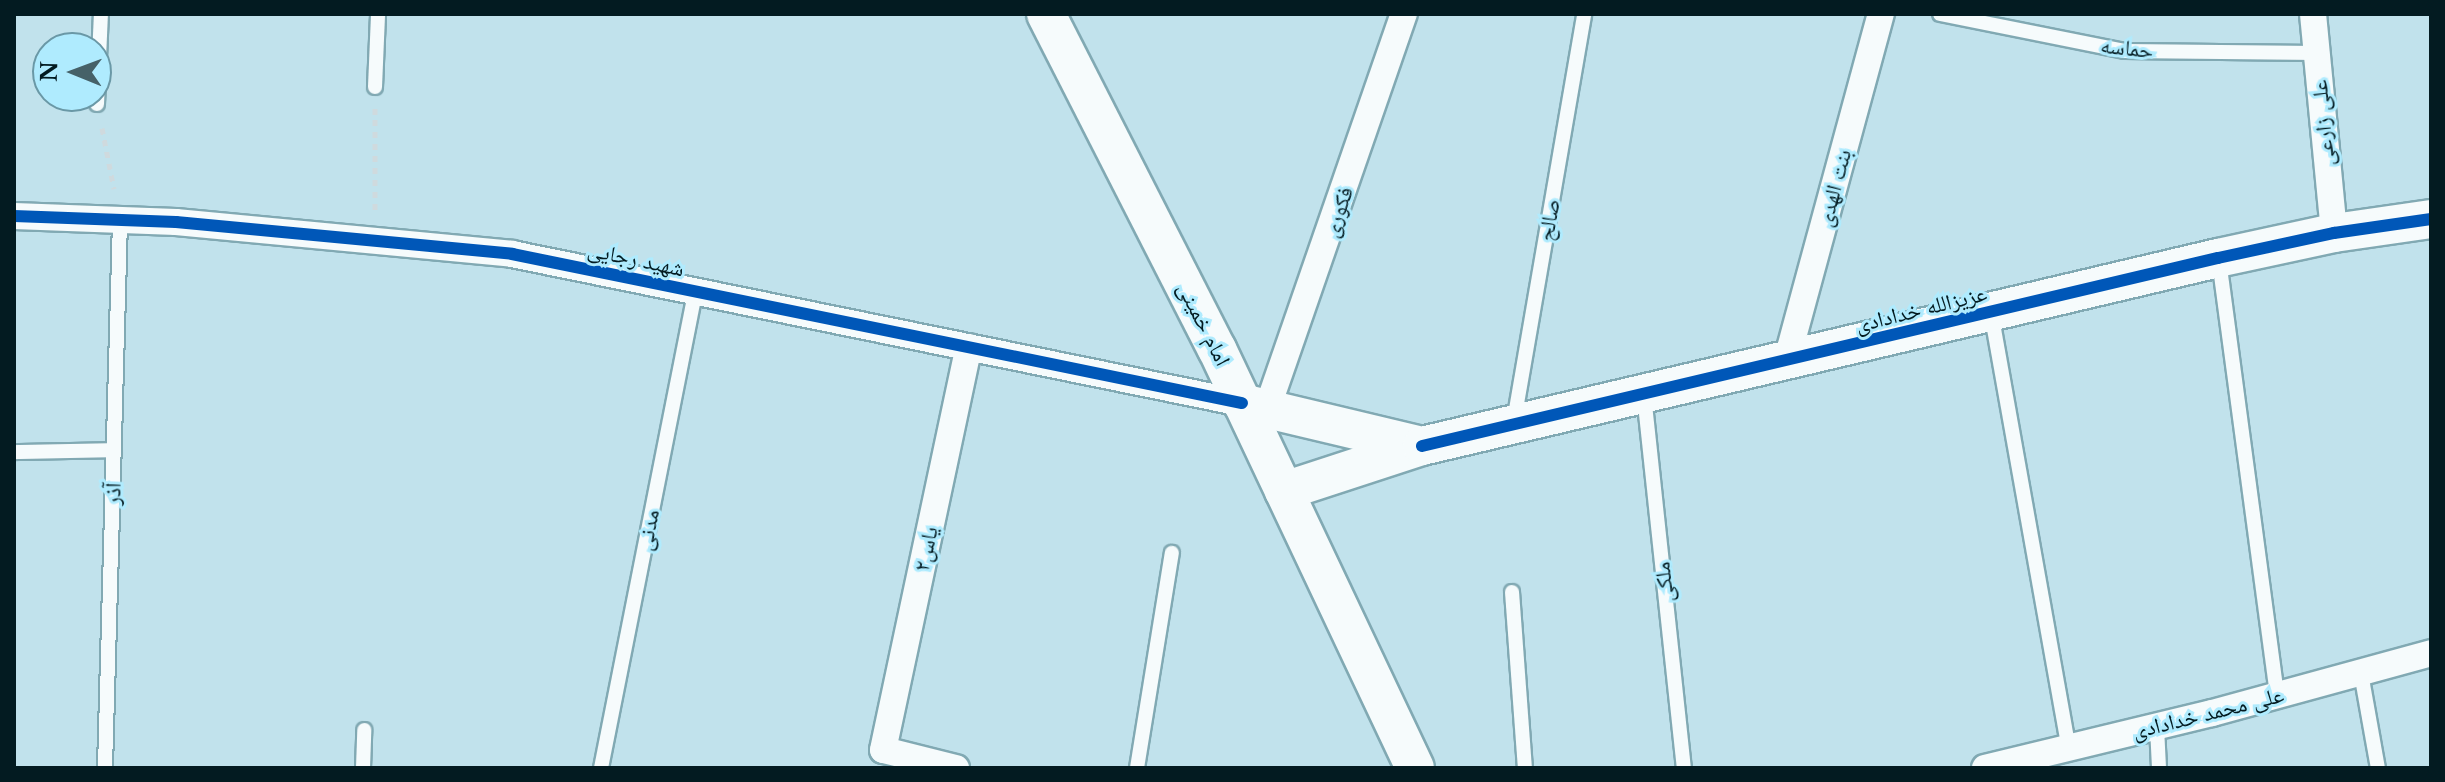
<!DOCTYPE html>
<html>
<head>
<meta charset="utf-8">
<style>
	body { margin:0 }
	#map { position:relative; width:2445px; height:782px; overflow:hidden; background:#c1e2ec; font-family:"Libre Baskerville","Noto Naskh Arabic",serif }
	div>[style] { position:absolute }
	.path>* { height:5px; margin-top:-2.5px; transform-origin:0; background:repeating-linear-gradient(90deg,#cfdade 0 6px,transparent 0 12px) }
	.roads { filter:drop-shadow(2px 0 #81a9b3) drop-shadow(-2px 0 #81a9b3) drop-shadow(0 2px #81a9b3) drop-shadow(0 -2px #81a9b3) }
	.lane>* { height:14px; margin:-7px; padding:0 7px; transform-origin:7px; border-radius:7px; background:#f6fbfc }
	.street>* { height:26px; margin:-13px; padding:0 13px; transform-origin:13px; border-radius:13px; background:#f6fbfc }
	.secondary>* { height:38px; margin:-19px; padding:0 19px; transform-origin:19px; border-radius:19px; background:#f6fbfc }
	.cycleway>* { height:12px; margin:-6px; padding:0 6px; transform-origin:6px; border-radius:6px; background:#0057b8 }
	span { translate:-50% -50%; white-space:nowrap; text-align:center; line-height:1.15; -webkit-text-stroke:6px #afebfe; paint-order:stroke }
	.street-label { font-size:22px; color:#031b21 }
	.frame { position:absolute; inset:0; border:16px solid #031b21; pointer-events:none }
	.north { position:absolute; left:32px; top:32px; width:80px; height:80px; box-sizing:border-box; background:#afebfe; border:2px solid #6a98a6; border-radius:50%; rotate:271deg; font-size:22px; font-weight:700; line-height:32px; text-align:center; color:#031b21 }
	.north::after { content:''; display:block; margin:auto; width:28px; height:36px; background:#466168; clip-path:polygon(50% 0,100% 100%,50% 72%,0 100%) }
</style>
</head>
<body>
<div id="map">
	<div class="path">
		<i style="left:375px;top:108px;width:106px;rotate:90deg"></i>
		<i style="left:102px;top:128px;width:62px;rotate:78.9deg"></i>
	</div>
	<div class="roads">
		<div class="lane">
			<i style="left:1940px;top:14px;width:189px;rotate:11.3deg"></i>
			<i style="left:2125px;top:51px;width:192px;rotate:0.6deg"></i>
			<i style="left:375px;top:87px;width:73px;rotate:-87.6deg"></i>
			<i style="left:97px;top:104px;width:90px;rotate:-87.5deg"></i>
			<i style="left:2219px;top:260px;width:440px;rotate:82.4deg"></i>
			<i style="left:1991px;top:312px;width:443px;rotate:79.9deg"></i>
			<i style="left:1644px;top:395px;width:375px;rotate:83.9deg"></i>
			<i style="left:1514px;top:421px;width:413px;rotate:-80.2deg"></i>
			<i style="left:14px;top:452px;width:100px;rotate:-1.1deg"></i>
			<i style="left:1512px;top:592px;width:176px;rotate:85.8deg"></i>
			<i style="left:2361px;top:673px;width:97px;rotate:79.9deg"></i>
			<i style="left:2157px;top:727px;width:41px;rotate:87.2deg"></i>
			<i style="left:105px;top:768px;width:548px;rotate:-88.43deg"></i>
			<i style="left:363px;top:768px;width:38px;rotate:-88deg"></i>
			<i style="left:601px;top:768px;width:485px;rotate:-78.8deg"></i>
			<i style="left:1137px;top:768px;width:218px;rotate:-80.8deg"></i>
		</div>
		<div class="street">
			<i style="left:2313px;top:14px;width:220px;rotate:84.5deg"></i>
			<i style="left:14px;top:216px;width:162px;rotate:2.1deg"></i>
			<i style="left:176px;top:222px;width:338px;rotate:5.4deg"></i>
			<i style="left:512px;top:254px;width:745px;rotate:11.54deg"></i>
			<i style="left:1786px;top:363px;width:362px;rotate:-74.8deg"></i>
			<i style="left:1267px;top:409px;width:418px;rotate:-70.9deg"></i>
			<i style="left:956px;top:768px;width:75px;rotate:-166.1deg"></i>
			<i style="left:883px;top:750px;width:412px;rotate:-78deg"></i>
			<i style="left:1985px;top:768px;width:234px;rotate:-13.6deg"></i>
			<i style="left:2212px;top:713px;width:227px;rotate:-15.3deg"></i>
		</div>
		<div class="secondary">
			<i style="left:1046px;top:14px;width:376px;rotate:63deg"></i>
			<i style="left:1217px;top:349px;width:463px;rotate:64.7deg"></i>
			<i style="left:1242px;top:403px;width:185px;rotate:13.4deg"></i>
			<i style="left:1284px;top:491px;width:145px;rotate:-18.1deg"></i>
			<i style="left:1422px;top:446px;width:818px;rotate:-13.29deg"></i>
			<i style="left:2218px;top:258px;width:119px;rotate:-12.2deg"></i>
			<i style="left:2334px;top:233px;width:98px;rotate:-8.2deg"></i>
		</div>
	</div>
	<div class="cycleway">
		<i style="left:14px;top:216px;width:162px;rotate:2.1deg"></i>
		<i style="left:176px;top:222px;width:338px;rotate:5.4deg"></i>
		<i style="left:512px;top:254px;width:745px;rotate:11.54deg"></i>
		<i style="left:1422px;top:446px;width:818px;rotate:-13.29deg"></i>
		<i style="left:2218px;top:258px;width:119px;rotate:-12.2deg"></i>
		<i style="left:2334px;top:233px;width:98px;rotate:-8.2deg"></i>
	</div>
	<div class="street-label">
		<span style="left:2127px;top:48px;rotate:6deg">حماسه</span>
		<span style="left:2323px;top:123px;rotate:-95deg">علی زارعی</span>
		<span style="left:1834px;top:188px;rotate:-75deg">بنت الهدی</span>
		<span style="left:1338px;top:212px;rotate:-71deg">فکوری</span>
		<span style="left:1549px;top:220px;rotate:-80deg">صالح</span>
		<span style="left:636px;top:259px;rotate:12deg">شهید رجایی</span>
		<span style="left:1921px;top:309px;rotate:-14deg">عزیزالله خدادادی</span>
		<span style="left:1204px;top:324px;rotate:63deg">امام خمینی</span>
		<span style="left:113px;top:494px;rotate:-88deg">آذر</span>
		<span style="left:648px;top:530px;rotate:-79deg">مدنی</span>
		<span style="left:926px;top:549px;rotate:-78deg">یاس۲</span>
		<span style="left:1664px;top:582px;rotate:-96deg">ملکی</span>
		<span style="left:2208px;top:713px;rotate:-14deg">علی محمد خدادادی</span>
	</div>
	<div class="frame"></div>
	<div class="north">N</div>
</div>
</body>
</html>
